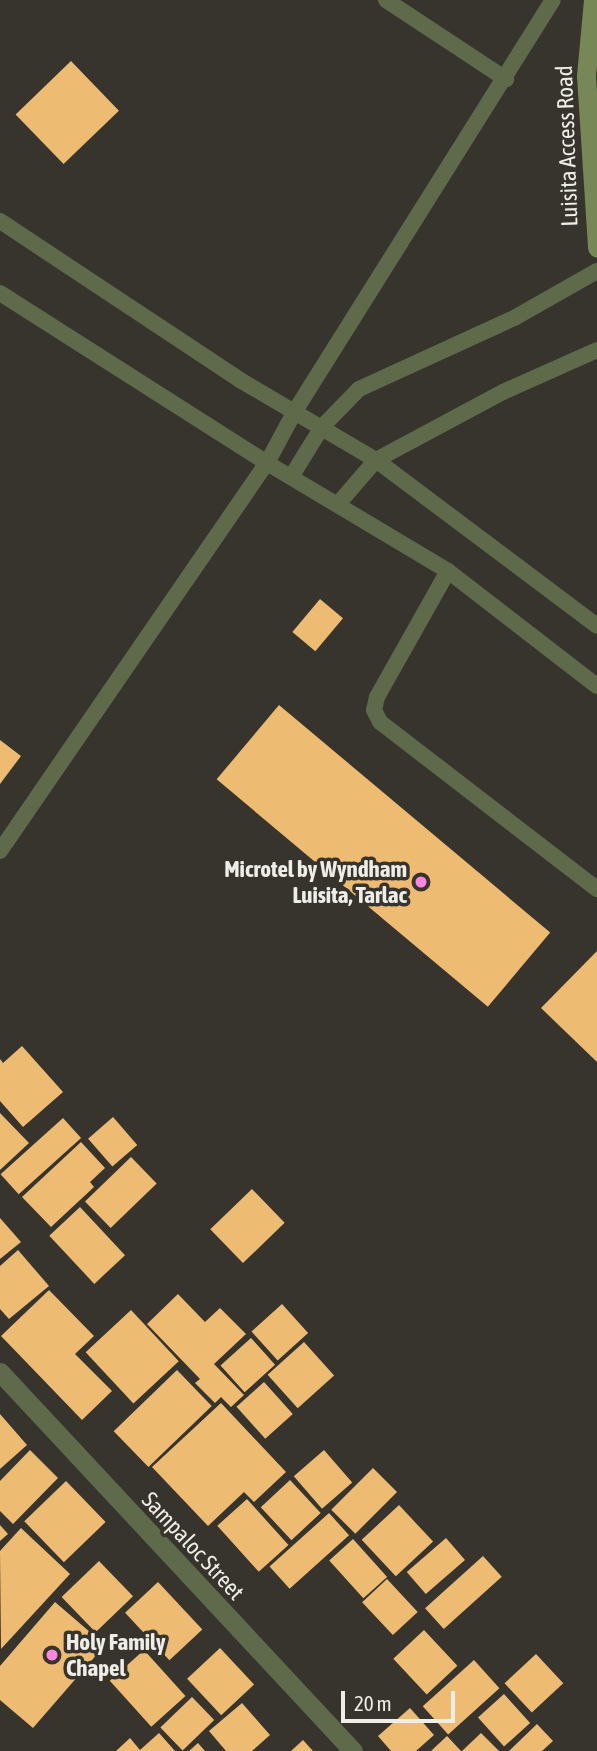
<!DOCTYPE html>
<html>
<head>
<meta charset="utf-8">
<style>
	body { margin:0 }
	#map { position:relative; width:597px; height:1751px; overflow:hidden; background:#36342c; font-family:"Asap Condensed",sans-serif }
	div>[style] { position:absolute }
	.building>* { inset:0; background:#eebb73; transform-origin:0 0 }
	.service>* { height:16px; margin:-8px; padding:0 8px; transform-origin:8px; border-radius:8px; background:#5f6a4b }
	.minor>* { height:19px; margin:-9.5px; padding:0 9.5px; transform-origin:9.5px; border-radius:9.5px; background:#5f6a4b }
	.secondary>* { height:19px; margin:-9.5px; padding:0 9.5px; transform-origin:9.5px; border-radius:9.5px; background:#778756 }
	.dots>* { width:19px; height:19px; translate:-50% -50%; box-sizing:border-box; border:4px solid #36342c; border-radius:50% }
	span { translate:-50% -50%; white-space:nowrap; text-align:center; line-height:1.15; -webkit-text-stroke:7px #36342c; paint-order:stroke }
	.street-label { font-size:23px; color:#eeede8 }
	.poi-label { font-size:23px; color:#eeede8; font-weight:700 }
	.right { translate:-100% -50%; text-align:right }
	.left { translate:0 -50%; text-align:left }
	.scale { position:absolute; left:341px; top:1691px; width:114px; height:32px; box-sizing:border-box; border:4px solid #eeede8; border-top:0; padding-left:9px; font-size:21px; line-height:24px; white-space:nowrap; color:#eeede8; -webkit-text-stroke:5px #36342c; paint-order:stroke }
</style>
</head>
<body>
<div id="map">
	<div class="building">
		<i style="left:71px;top:61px;width:69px;height:77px;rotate:46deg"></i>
		<i style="left:320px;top:599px;width:30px;height:43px;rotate:40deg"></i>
		<i style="left:279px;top:705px;width:354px;height:97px;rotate:40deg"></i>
		<i style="clip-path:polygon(0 740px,21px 756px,0 784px)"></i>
		<i style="clip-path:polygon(597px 951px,597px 1062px,541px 1008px)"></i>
		<i style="clip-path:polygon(22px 1046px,63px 1092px,23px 1127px,0 1101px,0 1059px,3px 1063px)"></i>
		<i style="clip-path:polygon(0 1113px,29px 1143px,0 1170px)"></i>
		<i style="left:113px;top:1117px;width:37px;height:33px;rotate:49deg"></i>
		<i style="left:63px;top:1118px;width:27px;height:84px;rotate:48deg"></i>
		<i style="clip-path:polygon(81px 1142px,105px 1168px,90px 1182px,94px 1187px,51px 1227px,22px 1197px)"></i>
		<i style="left:131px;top:1157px;width:37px;height:64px;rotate:46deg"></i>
		<i style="left:252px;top:1189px;width:47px;height:58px;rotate:46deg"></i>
		<i style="left:80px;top:1207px;width:66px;height:42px;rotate:47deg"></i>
		<i style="clip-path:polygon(0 1218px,21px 1242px,0 1259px)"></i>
		<i style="clip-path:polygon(18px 1250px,49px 1286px,9px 1319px,0 1309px,0 1266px)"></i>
		<i style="clip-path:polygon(49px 1290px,94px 1336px,75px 1354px,112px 1391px,82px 1420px,1px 1336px)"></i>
		<i style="clip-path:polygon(178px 1294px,205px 1322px,220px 1308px,246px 1334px,214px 1364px,244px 1395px,231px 1407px,221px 1397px,215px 1403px,195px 1383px,200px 1379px,147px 1324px)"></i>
		<i style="left:282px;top:1304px;width:39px;height:41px;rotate:48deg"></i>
		<i style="left:131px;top:1310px;width:70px;height:62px;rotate:47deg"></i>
		<i style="left:251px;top:1338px;width:36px;height:41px;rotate:48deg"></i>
		<i style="left:304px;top:1342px;width:45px;height:49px;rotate:48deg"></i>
		<i style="left:177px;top:1370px;width:50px;height:88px;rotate:46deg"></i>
		<i style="left:264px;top:1382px;width:43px;height:37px;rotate:48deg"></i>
		<i style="clip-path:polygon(221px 1403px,286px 1472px,254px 1502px,244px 1492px,208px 1526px,152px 1467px)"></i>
		<i style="clip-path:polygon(0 1414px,27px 1445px,0 1469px)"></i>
		<i style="clip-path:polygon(30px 1450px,58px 1478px,13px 1524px,0 1511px,0 1481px)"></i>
		<i style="left:324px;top:1450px;width:43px;height:40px;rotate:49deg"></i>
		<i style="left:373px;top:1468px;width:34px;height:59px;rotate:45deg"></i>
		<i style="left:290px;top:1480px;width:45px;height:40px;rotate:47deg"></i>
		<i style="left:66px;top:1481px;width:57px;height:58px;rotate:46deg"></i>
		<i style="left:247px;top:1499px;width:62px;height:40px;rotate:48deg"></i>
		<i style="left:399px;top:1505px;width:50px;height:51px;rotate:47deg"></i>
		<i style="left:329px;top:1513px;width:30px;height:80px;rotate:48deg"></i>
		<i style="clip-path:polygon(0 1525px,8px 1534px,0 1541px)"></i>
		<i style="clip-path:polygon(21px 1528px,70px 1574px,1px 1649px,0 1551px)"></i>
		<i style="left:446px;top:1538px;width:29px;height:52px;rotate:49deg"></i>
		<i style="left:353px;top:1539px;width:51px;height:32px;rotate:48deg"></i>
		<i style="left:483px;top:1556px;width:28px;height:78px;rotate:48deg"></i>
		<i style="left:99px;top:1561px;width:49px;height:52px;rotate:46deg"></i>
		<i style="left:387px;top:1579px;width:45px;height:34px;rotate:47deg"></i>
		<i style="left:158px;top:1582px;width:65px;height:45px;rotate:47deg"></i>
		<i style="clip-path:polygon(55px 1602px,105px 1645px,33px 1728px,0 1700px,0 1666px)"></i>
		<i style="left:424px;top:1630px;width:49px;height:42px;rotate:47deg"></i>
		<i style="left:220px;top:1648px;width:50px;height:45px;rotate:47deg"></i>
		<i style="left:144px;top:1650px;width:62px;height:46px;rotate:48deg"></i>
		<i style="left:536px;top:1654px;width:40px;height:43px;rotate:47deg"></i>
		<i style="left:474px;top:1660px;width:38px;height:69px;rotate:48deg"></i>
		<i style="left:504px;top:1694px;width:39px;height:35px;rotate:48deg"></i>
		<i style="left:192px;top:1697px;width:32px;height:44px;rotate:46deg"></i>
		<i style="clip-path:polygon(242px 1703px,270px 1735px,252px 1751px,226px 1751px,209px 1731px)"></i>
		<i style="clip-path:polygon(410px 1708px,434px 1735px,416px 1751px,391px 1751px,378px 1736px)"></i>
		<i style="clip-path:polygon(537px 1724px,553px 1741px,542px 1751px,509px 1751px)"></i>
		<i style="clip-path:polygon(159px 1733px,175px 1751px,116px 1751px,130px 1738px,140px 1750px)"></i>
		<i style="clip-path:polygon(481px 1733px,499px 1751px,462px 1751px)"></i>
		<i style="clip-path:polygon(447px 1736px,461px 1751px,431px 1751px)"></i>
		<i style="clip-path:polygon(303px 1740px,313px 1751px,291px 1751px)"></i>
		<i style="clip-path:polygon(198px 1743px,205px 1751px,189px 1751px)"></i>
	</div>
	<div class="service">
		<i style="left:386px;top:0;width:144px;rotate:33.4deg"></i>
		<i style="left:0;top:221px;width:288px;rotate:33.5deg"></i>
		<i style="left:240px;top:380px;width:158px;rotate:30.5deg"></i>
		<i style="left:376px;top:460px;width:276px;rotate:36.9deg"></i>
		<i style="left:0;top:293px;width:317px;rotate:32.5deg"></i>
		<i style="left:267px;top:463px;width:211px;rotate:30.8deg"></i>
		<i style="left:448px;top:571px;width:188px;rotate:37.7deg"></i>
		<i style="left:291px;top:477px;width:59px;rotate:-58.2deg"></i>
		<i style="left:322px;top:427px;width:53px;rotate:-45.8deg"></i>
		<i style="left:359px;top:389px;width:173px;rotate:-24.6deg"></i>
		<i style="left:516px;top:317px;width:93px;rotate:-29.6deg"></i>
		<i style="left:338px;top:504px;width:58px;rotate:-49.2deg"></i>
		<i style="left:376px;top:460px;width:144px;rotate:-28.2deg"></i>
		<i style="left:503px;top:392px;width:103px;rotate:-24.1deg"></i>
		<i style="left:448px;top:571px;width:145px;rotate:119.4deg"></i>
		<i style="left:377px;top:697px;width:13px;rotate:103deg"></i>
		<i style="left:374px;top:710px;width:13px;rotate:63deg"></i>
		<i style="left:380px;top:722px;width:274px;rotate:37.6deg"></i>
		<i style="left:0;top:851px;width:471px;rotate:-55.5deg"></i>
		<i style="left:267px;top:463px;width:59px;rotate:-61.7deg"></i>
		<i style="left:295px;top:411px;width:485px;rotate:-57.9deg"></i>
	</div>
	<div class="minor">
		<i style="left:0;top:1372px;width:518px;rotate:47.03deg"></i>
	</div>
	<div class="secondary">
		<i style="left:593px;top:0;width:76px;rotate:95.3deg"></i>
		<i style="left:586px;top:76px;width:172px;rotate:86.3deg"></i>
	</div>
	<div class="dots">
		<i style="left:421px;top:882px;background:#fe86e1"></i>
		<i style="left:52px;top:1655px;background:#fe86e1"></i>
	</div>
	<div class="street-label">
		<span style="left:567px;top:146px;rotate:-92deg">Luisita Access Road</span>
		<span style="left:193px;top:1546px;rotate:47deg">Sampaloc Street</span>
	</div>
	<div class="poi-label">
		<span class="right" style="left:407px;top:882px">Microtel by Wyndham<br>Luisita, Tarlac</span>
		<span class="left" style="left:66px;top:1655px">Holy Family<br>Chapel</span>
	</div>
	<div class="scale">20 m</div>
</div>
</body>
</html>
